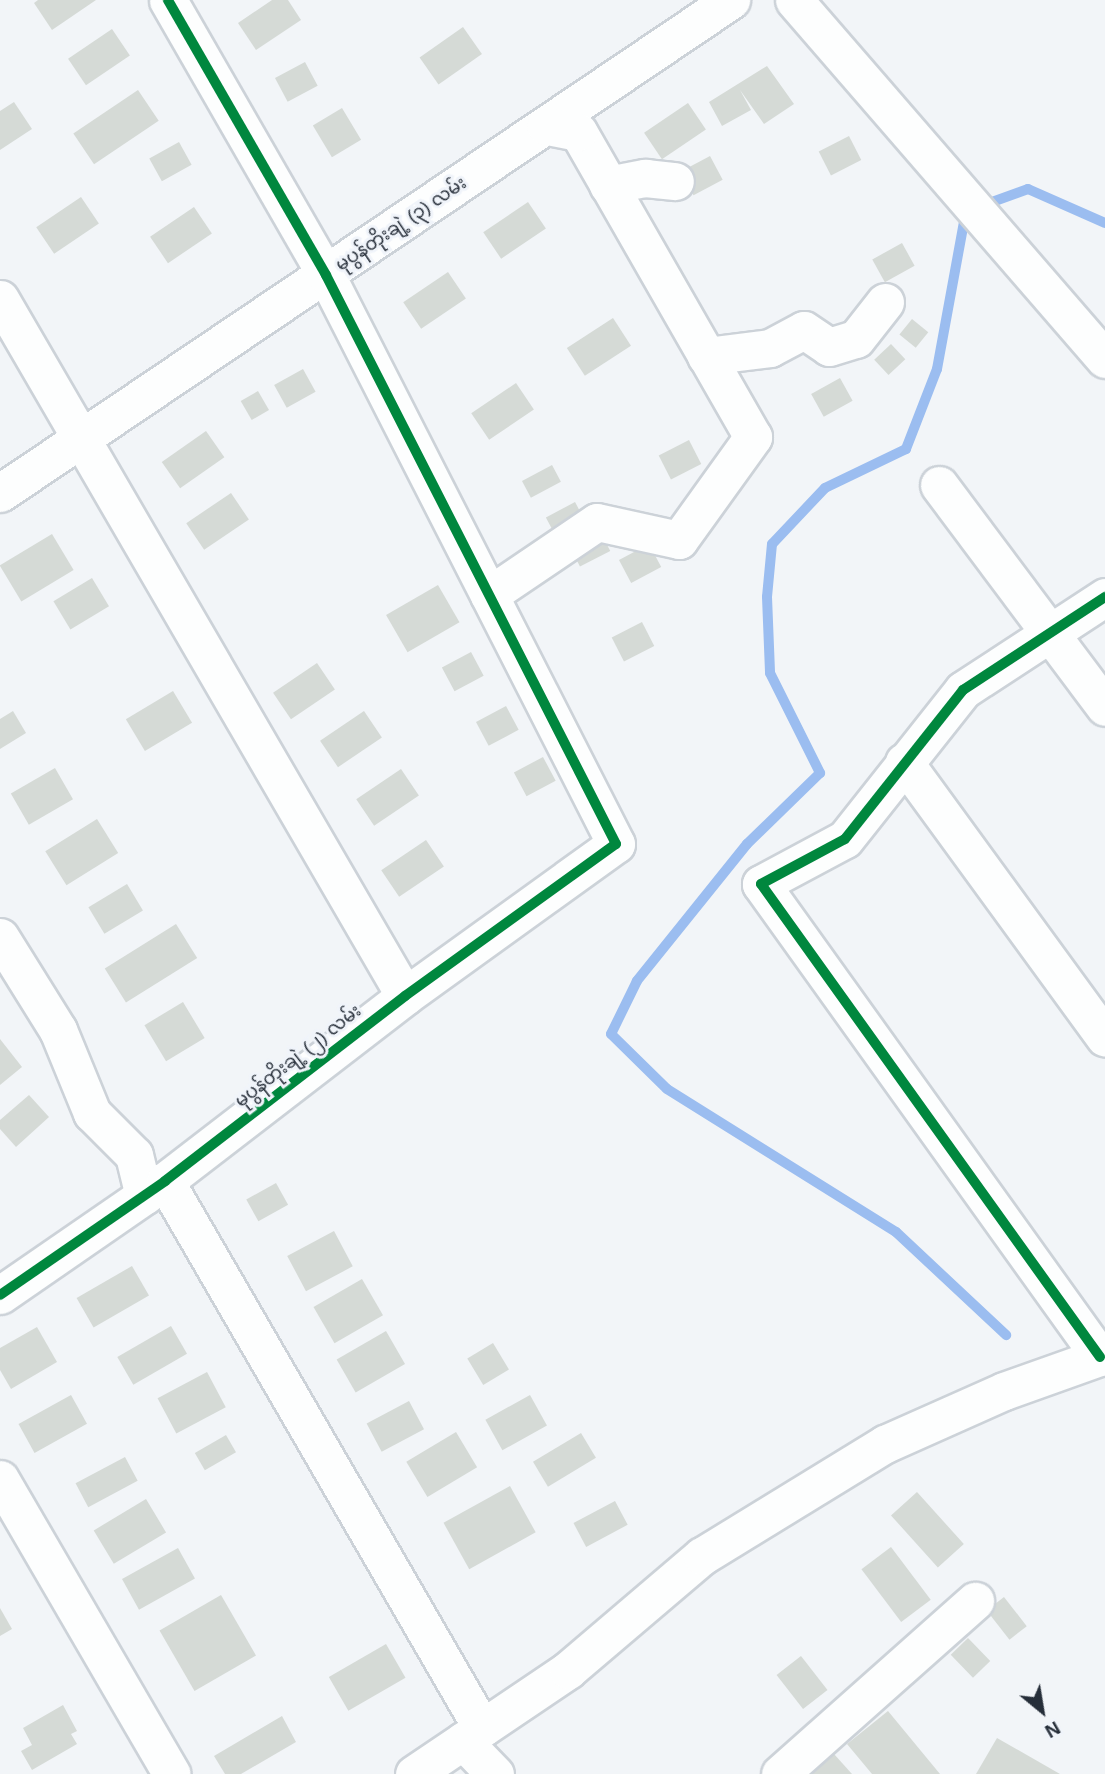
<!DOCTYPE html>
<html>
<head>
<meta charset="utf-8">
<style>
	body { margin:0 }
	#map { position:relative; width:1105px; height:1774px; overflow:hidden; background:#f2f5f8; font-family:Arial,"Noto Sans Myanmar",sans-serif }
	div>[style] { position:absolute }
	.stream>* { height:10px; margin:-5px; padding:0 5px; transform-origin:5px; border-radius:5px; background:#9bbdf0 }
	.building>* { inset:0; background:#d5dad6; transform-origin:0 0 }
	.roads { filter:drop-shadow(2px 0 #ccd2d8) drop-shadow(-2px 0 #ccd2d8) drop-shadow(0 2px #ccd2d8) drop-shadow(0 -2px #ccd2d8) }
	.minor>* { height:37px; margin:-18.5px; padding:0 18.5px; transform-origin:18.5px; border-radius:18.5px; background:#fdfefe }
	.cycleway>* { height:10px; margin:-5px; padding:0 5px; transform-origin:5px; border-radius:5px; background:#00873e }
	span { translate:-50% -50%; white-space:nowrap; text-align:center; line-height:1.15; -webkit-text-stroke:6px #f0f4fa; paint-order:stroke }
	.street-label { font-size:18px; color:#262e39 }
	.north { position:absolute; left:1007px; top:1676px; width:70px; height:70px; -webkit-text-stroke:5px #f0f4fa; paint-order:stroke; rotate:150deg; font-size:19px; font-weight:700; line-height:28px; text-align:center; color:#262e39 }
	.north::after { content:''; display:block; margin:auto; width:24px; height:32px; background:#262e39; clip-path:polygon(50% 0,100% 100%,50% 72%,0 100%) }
</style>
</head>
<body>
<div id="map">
	<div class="stream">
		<i style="left:981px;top:206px;width:50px;rotate:-19.9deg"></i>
		<i style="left:1028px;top:189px;width:84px;rotate:23.8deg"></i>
		<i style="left:966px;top:211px;width:161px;rotate:100.4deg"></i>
		<i style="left:937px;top:369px;width:86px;rotate:111.2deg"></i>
		<i style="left:906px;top:449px;width:90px;rotate:154.3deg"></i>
		<i style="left:825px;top:488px;width:77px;rotate:133.4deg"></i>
		<i style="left:772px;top:544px;width:53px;rotate:95.4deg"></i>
		<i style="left:767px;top:597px;width:76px;rotate:87.7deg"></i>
		<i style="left:770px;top:673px;width:112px;rotate:63.4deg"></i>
		<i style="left:820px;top:773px;width:102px;rotate:135.8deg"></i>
		<i style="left:747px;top:844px;width:176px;rotate:128.8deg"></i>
		<i style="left:637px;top:981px;width:59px;rotate:116.1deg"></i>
		<i style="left:611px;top:1034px;width:78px;rotate:44.5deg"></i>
		<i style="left:667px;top:1089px;width:270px;rotate:32deg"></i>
		<i style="left:896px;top:1232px;width:151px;rotate:43.1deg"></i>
	</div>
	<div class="building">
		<i style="clip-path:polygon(38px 0,96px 0,52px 30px,34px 3px)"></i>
		<i style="clip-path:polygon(272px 0,288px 0,301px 20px,256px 50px,238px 23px)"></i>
		<i style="left:463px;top:27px;width:33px;height:53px;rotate:55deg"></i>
		<i style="left:112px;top:29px;width:32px;height:53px;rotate:56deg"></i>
		<i style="left:305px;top:62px;width:27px;height:34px;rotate:62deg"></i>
		<i style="clip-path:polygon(767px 66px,794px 104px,764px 124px,740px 90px,751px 110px,722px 126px,709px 102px)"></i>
		<i style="left:138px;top:90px;width:37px;height:78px;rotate:56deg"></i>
		<i style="clip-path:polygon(14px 102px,32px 129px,0 150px,0 111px)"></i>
		<i style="left:688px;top:103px;width:32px;height:53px;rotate:56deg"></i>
		<i style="left:342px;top:108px;width:37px;height:34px;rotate:59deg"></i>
		<i style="left:849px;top:136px;width:27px;height:34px;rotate:63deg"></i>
		<i style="left:179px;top:142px;width:26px;height:34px;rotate:61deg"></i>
		<i style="left:710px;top:156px;width:27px;height:33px;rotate:62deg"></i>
		<i style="left:81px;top:197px;width:32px;height:54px;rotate:56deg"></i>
		<i style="left:528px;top:202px;width:32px;height:54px;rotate:56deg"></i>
		<i style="left:194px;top:207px;width:32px;height:53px;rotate:56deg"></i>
		<i style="left:902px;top:243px;width:26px;height:34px;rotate:61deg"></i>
		<i style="left:448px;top:272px;width:32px;height:54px;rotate:56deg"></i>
		<i style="left:613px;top:318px;width:33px;height:55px;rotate:57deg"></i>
		<i style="left:912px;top:319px;width:21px;height:20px;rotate:39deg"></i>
		<i style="left:891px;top:344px;width:21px;height:23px;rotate:47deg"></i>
		<i style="left:303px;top:369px;width:26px;height:33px;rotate:61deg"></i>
		<i style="left:840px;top:378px;width:26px;height:33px;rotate:61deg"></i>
		<i style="left:516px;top:383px;width:32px;height:54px;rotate:56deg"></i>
		<i style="left:258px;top:391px;width:22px;height:20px;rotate:60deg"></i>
		<i style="left:206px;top:431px;width:32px;height:54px;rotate:55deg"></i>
		<i style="left:689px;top:440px;width:27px;height:34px;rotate:63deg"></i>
		<i style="left:552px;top:465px;width:19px;height:34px;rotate:62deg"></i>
		<i style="left:231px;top:493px;width:32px;height:54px;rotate:56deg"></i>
		<i style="left:575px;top:502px;width:27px;height:33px;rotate:62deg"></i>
		<i style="left:598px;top:527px;width:27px;height:34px;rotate:63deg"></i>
		<i style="left:52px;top:534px;width:42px;height:61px;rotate:59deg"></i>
		<i style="left:649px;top:544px;width:26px;height:34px;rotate:62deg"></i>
		<i style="left:92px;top:578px;width:33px;height:45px;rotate:59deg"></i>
		<i style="left:438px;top:585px;width:43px;height:60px;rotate:60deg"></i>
		<i style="left:642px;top:622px;width:27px;height:34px;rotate:63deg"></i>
		<i style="left:471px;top:652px;width:27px;height:33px;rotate:62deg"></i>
		<i style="left:317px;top:663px;width:32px;height:53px;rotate:56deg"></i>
		<i style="left:173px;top:691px;width:37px;height:55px;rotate:59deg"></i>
		<i style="left:506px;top:706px;width:27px;height:34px;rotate:62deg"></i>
		<i style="clip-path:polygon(13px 711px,26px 733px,0 749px,0 719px)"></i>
		<i style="left:364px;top:711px;width:32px;height:53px;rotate:56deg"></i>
		<i style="left:543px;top:757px;width:27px;height:33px;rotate:62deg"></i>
		<i style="left:55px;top:768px;width:36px;height:51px;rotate:60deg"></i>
		<i style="left:401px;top:769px;width:32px;height:54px;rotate:56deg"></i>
		<i style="left:97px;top:819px;width:40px;height:61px;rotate:58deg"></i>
		<i style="left:426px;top:840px;width:32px;height:54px;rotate:56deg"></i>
		<i style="left:127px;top:884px;width:31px;height:45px;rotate:59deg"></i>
		<i style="left:176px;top:924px;width:40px;height:84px;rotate:58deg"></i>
		<i style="left:183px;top:1002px;width:42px;height:45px;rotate:59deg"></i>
		<i style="clip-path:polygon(0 1039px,22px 1067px,0 1085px)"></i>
		<i style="clip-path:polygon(29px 1095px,49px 1117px,16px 1147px,0 1129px,0 1120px)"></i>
		<i style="left:276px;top:1183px;width:25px;height:34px;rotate:61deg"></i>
		<i style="left:334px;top:1231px;width:40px;height:53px;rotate:62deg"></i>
		<i style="left:132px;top:1266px;width:34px;height:64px;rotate:60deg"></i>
		<i style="left:362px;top:1279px;width:42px;height:56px;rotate:60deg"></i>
		<i style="left:171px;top:1326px;width:32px;height:62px;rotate:60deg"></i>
		<i style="clip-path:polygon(37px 1327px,57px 1362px,11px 1389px,0 1370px,0 1348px)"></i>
		<i style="left:386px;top:1331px;width:38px;height:57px;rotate:60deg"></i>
		<i style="left:493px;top:1343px;width:31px;height:30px;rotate:59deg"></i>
		<i style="left:207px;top:1372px;width:40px;height:56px;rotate:62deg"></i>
		<i style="left:71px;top:1395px;width:33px;height:60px;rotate:61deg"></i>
		<i style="left:530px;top:1395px;width:35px;height:51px;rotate:61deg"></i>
		<i style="left:409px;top:1401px;width:32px;height:48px;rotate:62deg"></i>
		<i style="left:456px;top:1432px;width:41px;height:58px;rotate:59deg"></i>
		<i style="left:581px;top:1433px;width:29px;height:56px;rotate:59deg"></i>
		<i style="left:226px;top:1435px;width:20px;height:36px;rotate:60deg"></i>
		<i style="left:125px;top:1457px;width:27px;height:56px;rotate:62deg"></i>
		<i style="left:510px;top:1486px;width:53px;height:76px;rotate:61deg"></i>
		<i style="left:917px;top:1492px;width:70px;height:35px;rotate:48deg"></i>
		<i style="left:146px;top:1499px;width:39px;height:61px;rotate:59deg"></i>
		<i style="left:615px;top:1501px;width:27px;height:47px;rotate:62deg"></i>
		<i style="left:891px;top:1547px;width:66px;height:37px;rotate:53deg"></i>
		<i style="left:178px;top:1548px;width:35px;height:64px;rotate:61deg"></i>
		<i style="left:221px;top:1595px;width:70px;height:71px;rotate:60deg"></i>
		<i style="left:1004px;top:1597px;width:37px;height:22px;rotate:52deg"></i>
		<i style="clip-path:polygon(0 1608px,12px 1629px,0 1636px)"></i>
		<i style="left:968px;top:1638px;width:32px;height:24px;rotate:46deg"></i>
		<i style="left:386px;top:1644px;width:39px;height:66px;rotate:60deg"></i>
		<i style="left:801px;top:1656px;width:43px;height:31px;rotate:52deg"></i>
		<i style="clip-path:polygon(63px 1705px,77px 1731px,71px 1734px,77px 1744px,32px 1770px,21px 1751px,32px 1745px,23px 1728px)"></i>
		<i style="clip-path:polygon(888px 1711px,940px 1774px,872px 1774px,847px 1744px)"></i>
		<i style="clip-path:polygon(282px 1716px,296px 1742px,241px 1774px,225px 1774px,214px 1756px)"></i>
		<i style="clip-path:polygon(997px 1738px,1060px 1774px,976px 1774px)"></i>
		<i style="clip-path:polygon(834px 1754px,852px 1774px,812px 1774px)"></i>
	</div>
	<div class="roads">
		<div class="minor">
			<i style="left:794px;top:0;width:475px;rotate:49.1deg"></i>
			<i style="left:608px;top:185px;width:38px;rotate:-11deg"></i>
			<i style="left:645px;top:178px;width:30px;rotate:6deg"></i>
			<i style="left:0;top:299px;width:806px;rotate:59.84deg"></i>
			<i style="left:706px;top:356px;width:64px;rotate:-7.1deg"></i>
			<i style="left:770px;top:348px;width:38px;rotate:-28deg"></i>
			<i style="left:804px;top:330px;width:30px;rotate:34deg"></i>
			<i style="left:829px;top:347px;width:28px;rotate:-17deg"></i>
			<i style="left:856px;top:339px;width:47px;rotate:-51.9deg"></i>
			<i style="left:939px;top:485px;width:277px;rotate:53.2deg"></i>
			<i style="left:0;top:493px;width:882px;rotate:-34deg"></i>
			<i style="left:489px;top:595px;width:130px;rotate:-34.1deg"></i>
			<i style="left:597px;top:522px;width:84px;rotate:12.4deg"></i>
			<i style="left:679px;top:540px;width:127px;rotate:-54.3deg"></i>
			<i style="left:753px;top:437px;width:352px;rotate:-119.8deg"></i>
			<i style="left:578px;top:132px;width:33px;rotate:-169deg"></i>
			<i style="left:904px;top:762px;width:341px;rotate:53.9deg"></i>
			<i style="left:0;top:937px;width:110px;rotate:58.1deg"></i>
			<i style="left:58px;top:1030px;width:90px;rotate:67.7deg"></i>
			<i style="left:92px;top:1113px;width:59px;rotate:45deg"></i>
			<i style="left:134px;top:1155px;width:42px;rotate:76.3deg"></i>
			<i style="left:165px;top:1181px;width:632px;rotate:59.91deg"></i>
			<i style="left:0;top:1295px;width:201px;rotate:-34.6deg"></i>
			<i style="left:165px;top:1181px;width:303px;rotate:-37.6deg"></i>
			<i style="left:405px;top:996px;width:260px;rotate:-35.8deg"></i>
			<i style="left:616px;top:844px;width:639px;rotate:-117.01deg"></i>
			<i style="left:326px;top:275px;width:317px;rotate:-119.9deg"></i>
			<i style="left:1100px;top:1357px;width:582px;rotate:-125.63deg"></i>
			<i style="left:761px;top:884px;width:95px;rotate:-28.2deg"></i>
			<i style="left:845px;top:839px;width:190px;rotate:-51.6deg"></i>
			<i style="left:963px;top:690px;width:170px;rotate:-33.2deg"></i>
			<i style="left:0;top:1479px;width:341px;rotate:59.8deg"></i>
			<i style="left:463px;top:1741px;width:46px;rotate:45.9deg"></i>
			<i style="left:414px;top:1774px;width:186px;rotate:-34deg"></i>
			<i style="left:568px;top:1670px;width:176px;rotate:-40.4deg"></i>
			<i style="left:702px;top:1556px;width:215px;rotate:-31.5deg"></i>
			<i style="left:885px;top:1444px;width:130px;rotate:-24deg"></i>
			<i style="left:1004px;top:1391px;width:107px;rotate:-19.6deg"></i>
			<i style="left:780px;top:1774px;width:261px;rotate:-41.6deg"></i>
		</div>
	</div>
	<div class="cycleway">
		<i style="left:0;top:1295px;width:201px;rotate:-34.6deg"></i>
		<i style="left:165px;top:1181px;width:303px;rotate:-37.6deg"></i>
		<i style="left:405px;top:996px;width:260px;rotate:-35.8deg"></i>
		<i style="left:616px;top:844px;width:639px;rotate:-117.01deg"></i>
		<i style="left:326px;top:275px;width:317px;rotate:-119.9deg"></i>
		<i style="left:1100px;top:1357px;width:582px;rotate:-125.63deg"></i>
		<i style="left:761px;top:884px;width:95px;rotate:-28.2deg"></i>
		<i style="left:845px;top:839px;width:190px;rotate:-51.6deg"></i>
		<i style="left:963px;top:690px;width:170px;rotate:-33.2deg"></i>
	</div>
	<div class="street-label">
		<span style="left:401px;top:224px;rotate:-34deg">မုပွန်တိုးချဲ့ (၃) လမ်း</span>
		<span style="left:298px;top:1056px;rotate:-38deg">မုပွန်တိုးချဲ့ (၂) လမ်း</span>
	</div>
	<div class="north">N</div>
</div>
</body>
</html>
